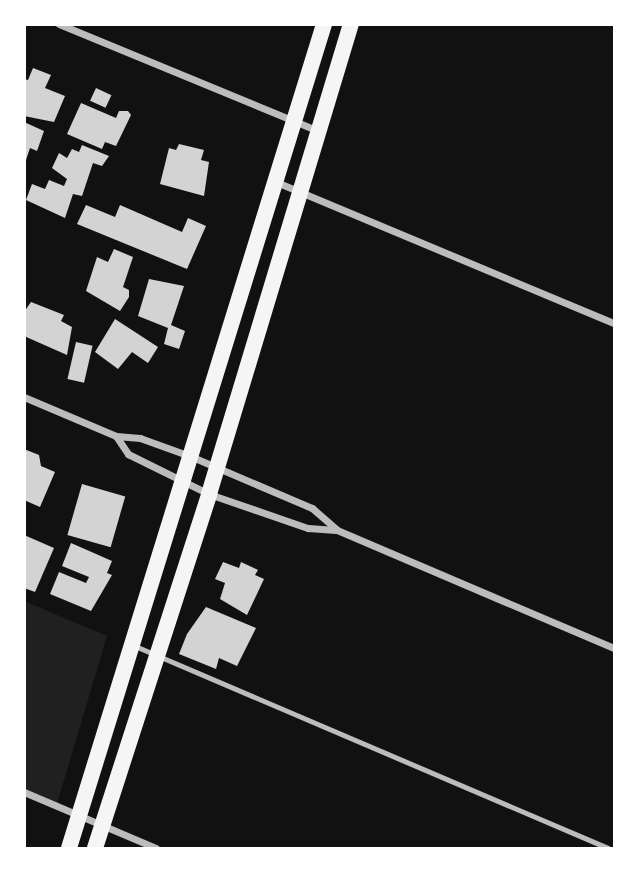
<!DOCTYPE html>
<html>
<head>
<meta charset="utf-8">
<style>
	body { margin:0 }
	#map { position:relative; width:639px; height:873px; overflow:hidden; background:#111; font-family:"Exo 2",sans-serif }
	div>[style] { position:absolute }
	.green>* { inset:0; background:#202020 }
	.building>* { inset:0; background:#d3d3d3; transform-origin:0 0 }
	.service>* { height:5px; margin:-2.5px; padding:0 2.5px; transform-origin:2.5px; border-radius:2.5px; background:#bcbcbc }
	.minor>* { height:7px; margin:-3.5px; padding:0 3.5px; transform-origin:3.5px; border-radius:3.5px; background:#bcbcbc }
	.primary>* { height:16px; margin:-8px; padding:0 8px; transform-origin:8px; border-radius:8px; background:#f5f5f5 }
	span { translate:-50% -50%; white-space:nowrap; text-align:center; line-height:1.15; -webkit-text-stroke:7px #fff; paint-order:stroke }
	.frame { position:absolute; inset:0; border:26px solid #fff; pointer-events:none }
</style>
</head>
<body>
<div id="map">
	<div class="green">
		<i style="clip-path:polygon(24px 601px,107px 636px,56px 807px,25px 792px)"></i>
	</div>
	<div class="building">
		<i style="clip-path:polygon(33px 68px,51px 75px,45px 88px,65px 96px,54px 122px,24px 116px,24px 79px,28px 80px)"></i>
		<i style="left:96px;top:88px;width:17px;height:14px;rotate:25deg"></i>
		<i style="clip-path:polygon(81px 103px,116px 118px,119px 111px,128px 111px,131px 115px,116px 146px,105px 142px,102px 149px,67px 134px)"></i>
		<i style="clip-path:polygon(24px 122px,44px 131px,37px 151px,30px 148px,25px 163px)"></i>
		<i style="clip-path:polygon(179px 144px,204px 150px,201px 160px,209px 162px,204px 196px,160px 184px,169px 148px,176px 150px)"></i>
		<i style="clip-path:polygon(82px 145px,109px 156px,102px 166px,93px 163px,82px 196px,73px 194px,65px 218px,26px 200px,32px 184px,45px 189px,49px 180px,64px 186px,67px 179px,52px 168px,59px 153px,67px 158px,72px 149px,79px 152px)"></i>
		<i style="clip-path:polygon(86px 205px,115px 217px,120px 205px,182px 232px,188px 218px,206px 226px,187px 269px,77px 224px)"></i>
		<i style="clip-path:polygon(114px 249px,133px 257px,123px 287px,129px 290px,129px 297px,120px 311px,86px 291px,97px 257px,108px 262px)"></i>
		<i style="clip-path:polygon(149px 279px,184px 286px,171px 325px,185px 331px,179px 349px,164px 344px,168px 328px,138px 316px)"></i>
		<i style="clip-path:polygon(31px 302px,64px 315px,61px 321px,72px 327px,67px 355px,24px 336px,24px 312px)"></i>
		<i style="clip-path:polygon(115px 319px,158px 347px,148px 363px,132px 352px,118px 369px,95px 352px)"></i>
		<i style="left:76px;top:342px;width:17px;height:38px;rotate:13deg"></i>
		<i style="clip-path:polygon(24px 449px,39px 455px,41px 466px,55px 472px,40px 507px,24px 500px)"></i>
		<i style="left:82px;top:484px;width:45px;height:53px;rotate:16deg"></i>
		<i style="clip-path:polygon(24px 535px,54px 548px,35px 592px,24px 588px)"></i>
		<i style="clip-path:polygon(71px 543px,112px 561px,107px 573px,112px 575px,91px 611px,50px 594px,59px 572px,86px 583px,89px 577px,62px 566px)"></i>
		<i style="clip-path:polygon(223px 562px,239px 568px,241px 562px,258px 570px,255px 575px,264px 579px,247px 615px,220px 599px,225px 583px,215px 579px)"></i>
		<i style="clip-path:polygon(206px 607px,256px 628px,237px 666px,219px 658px,216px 669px,179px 654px,187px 634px)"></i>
	</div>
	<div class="service">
		<i style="left:135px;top:646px;width:514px;rotate:23.13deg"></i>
	</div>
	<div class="minor">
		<i style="left:59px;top:24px;width:280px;rotate:22.4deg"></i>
		<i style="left:274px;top:181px;width:368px;rotate:22.7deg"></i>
		<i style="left:24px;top:397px;width:100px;rotate:23deg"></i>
		<i style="left:116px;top:436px;width:24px;rotate:5deg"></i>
		<i style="left:140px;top:438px;width:53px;rotate:19.8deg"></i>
		<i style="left:190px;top:456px;width:133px;rotate:23.1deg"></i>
		<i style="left:312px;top:508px;width:33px;rotate:41deg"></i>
		<i style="left:337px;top:530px;width:301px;rotate:23.1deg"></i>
		<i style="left:116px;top:436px;width:22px;rotate:56deg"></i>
		<i style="left:128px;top:454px;width:90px;rotate:26.3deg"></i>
		<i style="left:209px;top:494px;width:105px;rotate:19deg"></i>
		<i style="left:308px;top:528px;width:28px;rotate:4deg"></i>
		<i style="left:24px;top:792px;width:143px;rotate:23deg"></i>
	</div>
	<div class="primary">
		<i style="left:69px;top:848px;width:863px;rotate:-72.8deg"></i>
		<i style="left:95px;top:848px;width:372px;rotate:-72.1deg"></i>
		<i style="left:209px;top:494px;width:491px;rotate:-73.2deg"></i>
	</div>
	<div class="frame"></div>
</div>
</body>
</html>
